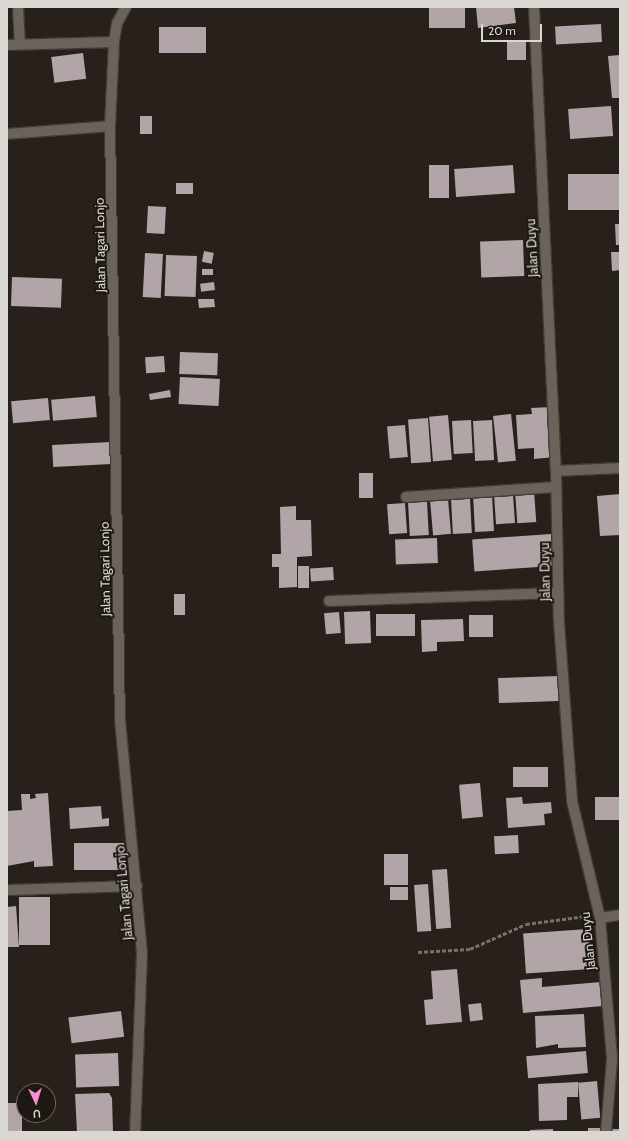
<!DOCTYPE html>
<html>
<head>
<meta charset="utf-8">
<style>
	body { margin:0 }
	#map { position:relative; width:627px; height:1139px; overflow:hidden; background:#28211b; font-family:Cabin,sans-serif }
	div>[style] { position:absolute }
	.building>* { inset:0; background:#b1a5a8; transform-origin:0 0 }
	.path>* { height:2.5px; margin-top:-1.25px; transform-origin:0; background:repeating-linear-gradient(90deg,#76716c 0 4px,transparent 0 6px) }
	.roads { filter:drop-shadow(1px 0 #413b37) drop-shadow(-1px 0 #413b37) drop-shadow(0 1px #413b37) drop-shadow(0 -1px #413b37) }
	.minor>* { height:10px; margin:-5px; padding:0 5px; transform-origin:5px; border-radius:5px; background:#6a625b }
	span { translate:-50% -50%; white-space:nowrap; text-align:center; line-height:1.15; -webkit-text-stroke:4px #1e1812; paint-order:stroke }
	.street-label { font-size:13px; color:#dbd7d3 }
	.frame { position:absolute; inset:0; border:8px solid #dbd7d3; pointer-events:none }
	.north { position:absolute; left:16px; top:1083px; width:40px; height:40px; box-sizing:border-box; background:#1e1812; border:1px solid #6a645f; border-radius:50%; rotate:176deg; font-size:11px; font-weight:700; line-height:16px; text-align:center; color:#dbd7d3 }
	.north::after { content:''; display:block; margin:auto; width:14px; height:18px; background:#f491d3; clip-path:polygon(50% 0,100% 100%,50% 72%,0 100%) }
	.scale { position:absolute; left:481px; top:24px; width:61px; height:18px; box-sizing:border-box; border:2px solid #dbd7d3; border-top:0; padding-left:5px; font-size:12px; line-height:14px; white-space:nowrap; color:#dbd7d3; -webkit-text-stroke:3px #1e1812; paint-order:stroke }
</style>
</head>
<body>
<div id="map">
	<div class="building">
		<i style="left:429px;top:7px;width:36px;height:21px"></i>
		<i style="clip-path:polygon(476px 7px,514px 7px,516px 23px,478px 28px)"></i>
		<i style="left:601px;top:24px;width:18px;height:46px;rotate:87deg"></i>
		<i style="left:159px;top:27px;width:47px;height:26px"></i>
		<i style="left:507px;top:42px;width:19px;height:18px"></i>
		<i style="left:83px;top:53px;width:26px;height:32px;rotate:83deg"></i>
		<i style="clip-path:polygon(620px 55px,620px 98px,612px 98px,608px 56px)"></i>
		<i style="left:611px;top:106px;width:30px;height:43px;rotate:86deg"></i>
		<i style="left:152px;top:116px;width:18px;height:12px;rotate:90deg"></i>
		<i style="left:429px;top:165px;width:20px;height:33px"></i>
		<i style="left:513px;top:165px;width:28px;height:59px;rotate:86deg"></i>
		<i style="left:620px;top:174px;width:36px;height:52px;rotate:90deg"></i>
		<i style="left:193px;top:183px;width:11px;height:17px;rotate:90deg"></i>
		<i style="left:148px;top:206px;width:18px;height:27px;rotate:3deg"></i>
		<i style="clip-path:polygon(615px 224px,620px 224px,620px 245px,616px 245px)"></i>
		<i style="left:523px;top:240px;width:36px;height:43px;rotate:88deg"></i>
		<i style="left:204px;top:251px;width:10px;height:11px;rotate:11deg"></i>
		<i style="clip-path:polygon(611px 252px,620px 252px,620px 270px,612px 271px)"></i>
		<i style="left:145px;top:253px;width:18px;height:44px;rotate:3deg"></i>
		<i style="left:166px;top:255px;width:31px;height:41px;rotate:2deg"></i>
		<i style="left:213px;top:269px;width:6px;height:11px;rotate:90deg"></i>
		<i style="left:12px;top:277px;width:50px;height:29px;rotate:2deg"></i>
		<i style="left:214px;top:282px;width:8px;height:14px;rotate:83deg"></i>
		<i style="clip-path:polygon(198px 299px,214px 299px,215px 307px,199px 308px)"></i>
		<i style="left:180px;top:352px;width:38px;height:22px;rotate:2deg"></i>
		<i style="left:164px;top:356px;width:16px;height:19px;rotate:86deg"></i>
		<i style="left:180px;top:377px;width:40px;height:27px;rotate:3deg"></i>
		<i style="clip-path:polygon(170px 390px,171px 397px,150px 400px,149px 394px)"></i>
		<i style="left:95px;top:396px;width:21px;height:44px;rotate:85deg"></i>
		<i style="left:48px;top:398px;width:22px;height:37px;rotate:85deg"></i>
		<i style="clip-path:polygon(551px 407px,555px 457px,534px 459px,534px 448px,518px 449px,516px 415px,532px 414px,531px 408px)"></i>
		<i style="left:511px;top:414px;width:47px;height:18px;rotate:84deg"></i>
		<i style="left:448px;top:415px;width:45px;height:19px;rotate:85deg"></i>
		<i style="left:428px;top:418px;width:44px;height:20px;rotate:86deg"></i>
		<i style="left:471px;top:420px;width:33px;height:19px;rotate:87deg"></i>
		<i style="left:492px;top:420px;width:40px;height:19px;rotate:87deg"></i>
		<i style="left:405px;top:425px;width:32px;height:18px;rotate:85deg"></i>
		<i style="left:110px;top:442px;width:22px;height:58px;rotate:87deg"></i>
		<i style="left:359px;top:473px;width:14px;height:25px"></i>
		<i style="left:534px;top:490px;width:32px;height:19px;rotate:86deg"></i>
		<i style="left:492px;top:494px;width:37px;height:19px;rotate:87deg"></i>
		<i style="left:513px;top:494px;width:29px;height:19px;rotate:86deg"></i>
		<i style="clip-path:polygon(620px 494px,620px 535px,600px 536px,597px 496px)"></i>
		<i style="left:470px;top:498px;width:35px;height:19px;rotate:87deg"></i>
		<i style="left:448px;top:499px;width:35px;height:18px;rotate:85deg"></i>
		<i style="left:427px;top:501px;width:34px;height:19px;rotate:87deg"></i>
		<i style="left:405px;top:503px;width:30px;height:18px;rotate:86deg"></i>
		<i style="clip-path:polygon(296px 506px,296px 520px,311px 520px,312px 556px,297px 557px,297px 587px,279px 588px,279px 567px,272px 567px,272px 554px,281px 554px,280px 507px)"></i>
		<i style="left:551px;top:534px;width:32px;height:79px;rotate:86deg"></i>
		<i style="left:437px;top:538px;width:25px;height:42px;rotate:88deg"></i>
		<i style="left:298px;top:566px;width:11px;height:22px"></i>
		<i style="left:333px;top:567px;width:13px;height:23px;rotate:86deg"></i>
		<i style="left:174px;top:594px;width:11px;height:21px"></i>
		<i style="left:370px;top:611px;width:32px;height:26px;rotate:88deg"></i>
		<i style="left:339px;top:612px;width:21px;height:15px;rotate:85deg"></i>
		<i style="left:415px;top:614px;width:22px;height:39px;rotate:90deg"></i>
		<i style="left:493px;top:615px;width:22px;height:24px;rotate:90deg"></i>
		<i style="clip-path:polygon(463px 619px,464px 641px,437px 642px,437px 651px,422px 652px,421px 620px)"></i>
		<i style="left:558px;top:676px;width:25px;height:60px;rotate:88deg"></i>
		<i style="left:513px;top:767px;width:35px;height:20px"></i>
		<i style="left:480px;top:783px;width:34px;height:21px;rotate:85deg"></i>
		<i style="clip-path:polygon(48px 793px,53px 866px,34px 867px,34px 861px,7px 866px,7px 811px,22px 810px,21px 794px,30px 794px,30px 799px,36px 798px,35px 794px)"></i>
		<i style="clip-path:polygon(522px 797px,523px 804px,551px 802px,552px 813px,544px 814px,545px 825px,508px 828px,506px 798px)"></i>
		<i style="left:620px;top:797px;width:23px;height:25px;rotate:90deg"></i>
		<i style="clip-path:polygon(101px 806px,102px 819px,109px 818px,109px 826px,70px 829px,69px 808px)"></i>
		<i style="left:518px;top:835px;width:18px;height:24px;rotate:87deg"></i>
		<i style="left:74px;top:843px;width:50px;height:27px"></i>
		<i style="left:384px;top:854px;width:24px;height:31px"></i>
		<i style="left:447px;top:869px;width:59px;height:15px;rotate:86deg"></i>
		<i style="left:428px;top:884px;width:47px;height:14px;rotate:86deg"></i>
		<i style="left:408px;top:887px;width:13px;height:18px;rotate:90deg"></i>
		<i style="left:19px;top:897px;width:31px;height:48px"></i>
		<i style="clip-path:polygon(16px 906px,19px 947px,7px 947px,7px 907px)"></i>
		<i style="left:588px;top:929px;width:40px;height:65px;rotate:86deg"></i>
		<i style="clip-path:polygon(457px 969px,462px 1022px,426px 1025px,424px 1000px,433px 999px,431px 971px)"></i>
		<i style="clip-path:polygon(542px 978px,542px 987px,601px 982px,603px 1006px,523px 1013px,520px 980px)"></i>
		<i style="left:481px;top:1003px;width:17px;height:13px;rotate:83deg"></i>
		<i style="left:121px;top:1011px;width:26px;height:53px;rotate:83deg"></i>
		<i style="clip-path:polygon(584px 1014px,586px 1047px,558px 1048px,558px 1044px,536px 1048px,535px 1016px)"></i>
		<i style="left:586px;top:1051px;width:22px;height:60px;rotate:85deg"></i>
		<i style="left:118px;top:1053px;width:33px;height:43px;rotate:88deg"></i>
		<i style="left:597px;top:1081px;width:37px;height:19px;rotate:85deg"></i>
		<i style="clip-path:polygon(578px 1082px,578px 1097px,567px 1097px,567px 1120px,539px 1121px,538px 1084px)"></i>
		<i style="clip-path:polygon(109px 1093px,112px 1098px,113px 1132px,77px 1132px,75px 1094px)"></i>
		<i style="left:7px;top:1103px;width:15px;height:29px"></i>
		<i style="left:588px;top:1128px;width:12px;height:4px"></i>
		<i style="clip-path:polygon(553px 1129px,553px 1132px,530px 1132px,530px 1130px)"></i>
		<i style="left:612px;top:1129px;width:8px;height:3px"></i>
	</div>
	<div class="path">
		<i style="left:418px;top:952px;width:52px;rotate:-3.3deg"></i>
		<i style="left:470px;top:949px;width:61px;rotate:-24.1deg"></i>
		<i style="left:526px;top:924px;width:60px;rotate:-7.7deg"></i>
	</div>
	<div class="roads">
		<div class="minor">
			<i style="left:18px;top:7px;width:37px;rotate:87deg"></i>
			<i style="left:126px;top:7px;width:18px;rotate:119deg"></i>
			<i style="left:117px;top:23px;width:19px;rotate:99deg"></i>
			<i style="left:114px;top:42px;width:84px;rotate:92.7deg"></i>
			<i style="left:110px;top:126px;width:594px;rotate:89.04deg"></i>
			<i style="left:120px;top:720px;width:234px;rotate:84.6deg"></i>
			<i style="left:142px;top:953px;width:179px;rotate:92.2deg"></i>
			<i style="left:534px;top:7px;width:465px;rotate:87.3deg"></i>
			<i style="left:556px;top:471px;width:151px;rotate:88.9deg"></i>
			<i style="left:559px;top:622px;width:179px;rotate:85.8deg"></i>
			<i style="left:572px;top:801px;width:120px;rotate:76.5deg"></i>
			<i style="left:600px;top:918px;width:142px;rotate:85.1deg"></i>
			<i style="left:612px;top:1059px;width:73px;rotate:94.7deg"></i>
			<i style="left:7px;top:45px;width:107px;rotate:-1.6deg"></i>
			<i style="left:7px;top:134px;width:103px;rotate:-4.4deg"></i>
			<i style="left:556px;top:471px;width:64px;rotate:-2.7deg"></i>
			<i style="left:406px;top:497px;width:150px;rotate:-3.8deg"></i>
			<i style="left:329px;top:601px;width:229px;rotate:-2deg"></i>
			<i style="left:7px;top:890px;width:130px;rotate:-1.8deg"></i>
			<i style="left:600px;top:918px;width:20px;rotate:-9deg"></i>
		</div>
	</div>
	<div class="street-label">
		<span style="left:100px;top:245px;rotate:-91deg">Jalan Tagari Lonjo</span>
		<span style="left:532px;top:248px;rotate:-93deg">Jalan Duyu</span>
		<span style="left:105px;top:569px;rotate:-91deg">Jalan Tagari Lonjo</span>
		<span style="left:545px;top:572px;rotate:-91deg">Jalan Duyu</span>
		<span style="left:124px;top:893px;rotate:-95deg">Jalan Tagari Lonjo</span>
		<span style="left:588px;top:941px;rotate:-96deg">Jalan Duyu</span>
	</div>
	<div class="frame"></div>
	<div class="north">U</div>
	<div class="scale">20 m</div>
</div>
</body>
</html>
